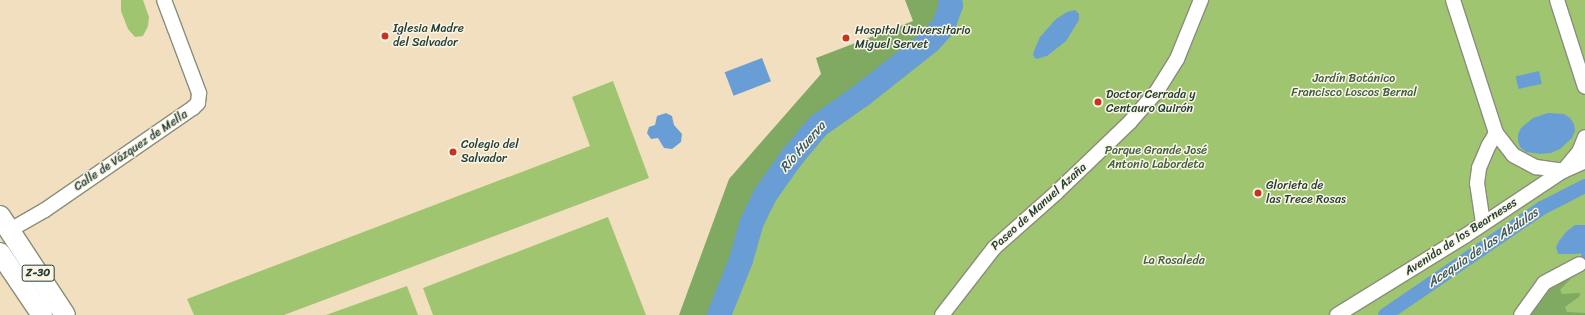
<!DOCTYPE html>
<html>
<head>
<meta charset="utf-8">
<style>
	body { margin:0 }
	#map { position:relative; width:1585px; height:315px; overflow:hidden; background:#f2dfc0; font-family:Sriracha,sans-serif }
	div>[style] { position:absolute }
	.green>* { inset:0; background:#a0c570 }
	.forest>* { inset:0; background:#80aa62 }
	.water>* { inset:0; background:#699dd5; transform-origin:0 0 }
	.stream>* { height:4px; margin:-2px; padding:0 2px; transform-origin:2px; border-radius:2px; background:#699dd5 }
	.canal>* { height:14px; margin:-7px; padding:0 7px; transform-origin:7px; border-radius:7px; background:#699dd5 }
	.river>* { height:24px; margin:-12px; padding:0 12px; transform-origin:12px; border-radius:12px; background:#699dd5 }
	.roads { filter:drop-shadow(1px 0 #888e7a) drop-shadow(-1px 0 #888e7a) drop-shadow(0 1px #888e7a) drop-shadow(0 -1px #888e7a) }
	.minor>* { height:14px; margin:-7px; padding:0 7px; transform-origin:7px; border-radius:7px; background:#fff }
	.highway>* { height:20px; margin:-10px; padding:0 10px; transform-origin:10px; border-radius:10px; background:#fff }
	.dots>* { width:11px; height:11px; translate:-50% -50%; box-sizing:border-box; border:2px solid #fcf5e5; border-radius:50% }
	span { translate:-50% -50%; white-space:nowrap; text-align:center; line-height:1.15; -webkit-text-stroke:3px #fcf5e5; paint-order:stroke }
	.shield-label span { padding:1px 3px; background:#fcf5e5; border:1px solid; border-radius:3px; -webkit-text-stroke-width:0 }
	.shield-label { font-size:11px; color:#1f3d34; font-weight:700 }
	.poi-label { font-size:12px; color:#1f3d34 }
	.left { translate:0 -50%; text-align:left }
	.park-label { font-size:12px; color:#3f5f43 }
	.street-label { font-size:12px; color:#1f3d34 }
	.water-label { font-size:13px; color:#355a64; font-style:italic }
</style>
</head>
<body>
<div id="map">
	<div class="green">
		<i style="clip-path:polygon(121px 0,143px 0,149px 17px,148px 26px,143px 36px,135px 37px,128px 29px,121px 11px)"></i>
		<i style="clip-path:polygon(950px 0,1585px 0,1585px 315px,726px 315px,740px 278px,755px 226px,792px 157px,818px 126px,862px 95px,929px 42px,951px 5px)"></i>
		<i style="clip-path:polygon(613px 81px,649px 178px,284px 315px,194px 315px,187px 299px,590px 146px,572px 97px)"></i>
		<i style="clip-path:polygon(608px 217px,646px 315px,433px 315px,423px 288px)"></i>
		<i style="clip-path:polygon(407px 286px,418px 315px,326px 315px)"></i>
	</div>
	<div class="forest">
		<i style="clip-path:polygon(905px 0,950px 0,951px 5px,943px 27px,929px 42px,862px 95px,818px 126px,792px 157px,755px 226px,740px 278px,726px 315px,679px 315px,729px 179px,821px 74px,816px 58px,913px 21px)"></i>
		<i style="clip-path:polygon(1578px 271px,1560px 290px,1562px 294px,1580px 293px,1580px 296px,1565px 307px,1567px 312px,1585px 313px,1585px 315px,1528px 315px,1547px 287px)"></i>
	</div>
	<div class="water">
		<i style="clip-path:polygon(1075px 10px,1079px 14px,1079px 20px,1066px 41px,1047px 56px,1036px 59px,1033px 55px,1034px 51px,1040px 37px,1056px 19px,1067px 12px)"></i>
		<i style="left:762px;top:58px;width:25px;height:40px;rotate:69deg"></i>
		<i style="left:1539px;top:71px;width:13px;height:24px;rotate:77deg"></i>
		<i style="clip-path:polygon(666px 113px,672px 116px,674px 125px,682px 134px,681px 142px,672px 149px,664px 148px,658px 138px,651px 139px,647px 133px,649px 127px,655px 125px,657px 116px)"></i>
		<i style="clip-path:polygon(1548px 113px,1564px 114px,1570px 118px,1574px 124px,1575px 131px,1572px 138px,1560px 149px,1551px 153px,1541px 154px,1526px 152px,1520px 147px,1518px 141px,1518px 134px,1521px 128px,1533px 118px)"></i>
		<i style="clip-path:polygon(1575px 225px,1585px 225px,1585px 252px,1576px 254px,1558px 254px,1556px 247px,1559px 241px,1566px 232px)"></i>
	</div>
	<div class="stream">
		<i style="left:1581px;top:249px;width:11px;rotate:68deg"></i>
	</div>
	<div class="canal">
		<i style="left:1385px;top:315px;width:190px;rotate:-34.3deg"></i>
		<i style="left:1542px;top:208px;width:48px;rotate:-27.1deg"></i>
	</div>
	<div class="river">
		<i style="left:719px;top:315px;width:59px;rotate:-68.2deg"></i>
		<i style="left:741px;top:260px;width:37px;rotate:-74deg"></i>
		<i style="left:751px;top:224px;width:32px;rotate:-64deg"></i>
		<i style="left:765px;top:195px;width:47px;rotate:-54.6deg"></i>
		<i style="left:792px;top:157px;width:40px;rotate:-50deg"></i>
		<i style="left:818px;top:126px;width:54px;rotate:-35.2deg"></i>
		<i style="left:862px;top:95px;width:85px;rotate:-38.3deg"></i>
		<i style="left:929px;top:42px;width:21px;rotate:-47deg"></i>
		<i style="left:943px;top:27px;width:23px;rotate:-70deg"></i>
		<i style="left:951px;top:5px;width:5px;rotate:-101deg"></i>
	</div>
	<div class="roads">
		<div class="minor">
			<i style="left:1453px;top:0;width:140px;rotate:72.1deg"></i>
			<i style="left:1496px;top:133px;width:28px;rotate:52deg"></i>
			<i style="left:1513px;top:155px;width:26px;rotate:28deg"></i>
			<i style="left:1536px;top:167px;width:27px;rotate:8deg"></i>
			<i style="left:1563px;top:171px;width:25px;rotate:-50deg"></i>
			<i style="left:1579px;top:152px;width:16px;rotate:-68deg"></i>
			<i style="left:1557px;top:0;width:91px;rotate:72.2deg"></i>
			<i style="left:1483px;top:223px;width:40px;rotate:-98.5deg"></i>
			<i style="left:1477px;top:183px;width:15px;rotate:-82deg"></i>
			<i style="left:1479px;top:168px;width:25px;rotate:-67deg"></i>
			<i style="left:1489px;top:145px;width:14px;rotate:-60deg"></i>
			<i style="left:10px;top:230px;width:40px;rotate:-29.7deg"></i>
			<i style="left:45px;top:210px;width:180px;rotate:-34.6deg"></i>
			<i style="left:193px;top:108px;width:7px;rotate:-45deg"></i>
			<i style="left:198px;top:103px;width:10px;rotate:-84deg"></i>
			<i style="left:199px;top:93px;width:99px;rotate:-110.6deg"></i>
			<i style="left:942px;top:315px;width:85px;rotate:-52.2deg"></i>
			<i style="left:994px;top:248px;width:83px;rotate:-41.6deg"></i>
			<i style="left:1056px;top:193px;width:103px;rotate:-43.8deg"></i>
			<i style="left:1130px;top:122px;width:41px;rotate:-48.9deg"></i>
			<i style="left:1157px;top:91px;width:38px;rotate:-58deg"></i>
			<i style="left:1177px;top:59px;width:64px;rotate:-67.9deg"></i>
			<i style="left:1337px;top:315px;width:150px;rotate:-31.7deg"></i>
			<i style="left:1465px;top:236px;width:118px;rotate:-33.6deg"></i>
			<i style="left:1563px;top:171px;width:24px;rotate:-24deg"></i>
			<i style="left:1521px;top:315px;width:39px;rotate:-54deg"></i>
			<i style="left:1544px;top:283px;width:40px;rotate:-28deg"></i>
		</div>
		<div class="highway">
			<i style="left:0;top:216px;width:118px;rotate:56.7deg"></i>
			<i style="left:0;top:253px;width:75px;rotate:55.9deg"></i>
		</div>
	</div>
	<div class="dots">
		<i style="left:385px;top:36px;background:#c8321e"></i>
		<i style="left:846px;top:38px;background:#c8321e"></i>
		<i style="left:1098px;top:102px;background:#c8321e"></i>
		<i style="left:453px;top:152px;background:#c8321e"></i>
		<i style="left:1258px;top:193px;background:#c8321e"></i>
	</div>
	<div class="shield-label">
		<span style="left:38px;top:273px">Z-30</span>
	</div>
	<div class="poi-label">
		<span class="left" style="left:393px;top:36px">Iglesia Madre<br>del Salvador</span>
		<span class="left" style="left:855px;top:38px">Hospital Universitario<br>Miguel Servet</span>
		<span class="left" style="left:1106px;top:102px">Doctor Cerrada y<br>Centauro Quirón</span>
		<span class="left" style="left:461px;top:152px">Colegio del<br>Salvador</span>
		<span class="left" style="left:1266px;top:193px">Glorieta de<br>las Trece Rosas</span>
	</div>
	<div class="park-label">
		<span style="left:1354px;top:86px">Jardín Botánico<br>Francisco Loscos Bernal</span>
		<span style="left:1156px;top:158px">Parque Grande José<br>Antonio Labordeta</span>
		<span style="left:1174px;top:261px">La Rosaleda</span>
	</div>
	<div class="street-label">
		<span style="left:131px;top:151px;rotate:-34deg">Calle de Vázquez de Mella</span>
		<span style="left:1039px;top:207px;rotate:-42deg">Paseo de Manuel Azaña</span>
		<span style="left:1461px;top:237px;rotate:-33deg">Avenida de los Bearneses</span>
	</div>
	<div class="water-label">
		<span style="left:803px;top:147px;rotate:-49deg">Río Huerva</span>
		<span style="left:1483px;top:248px;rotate:-34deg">Acequia de las Abdulas</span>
	</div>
</div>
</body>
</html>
